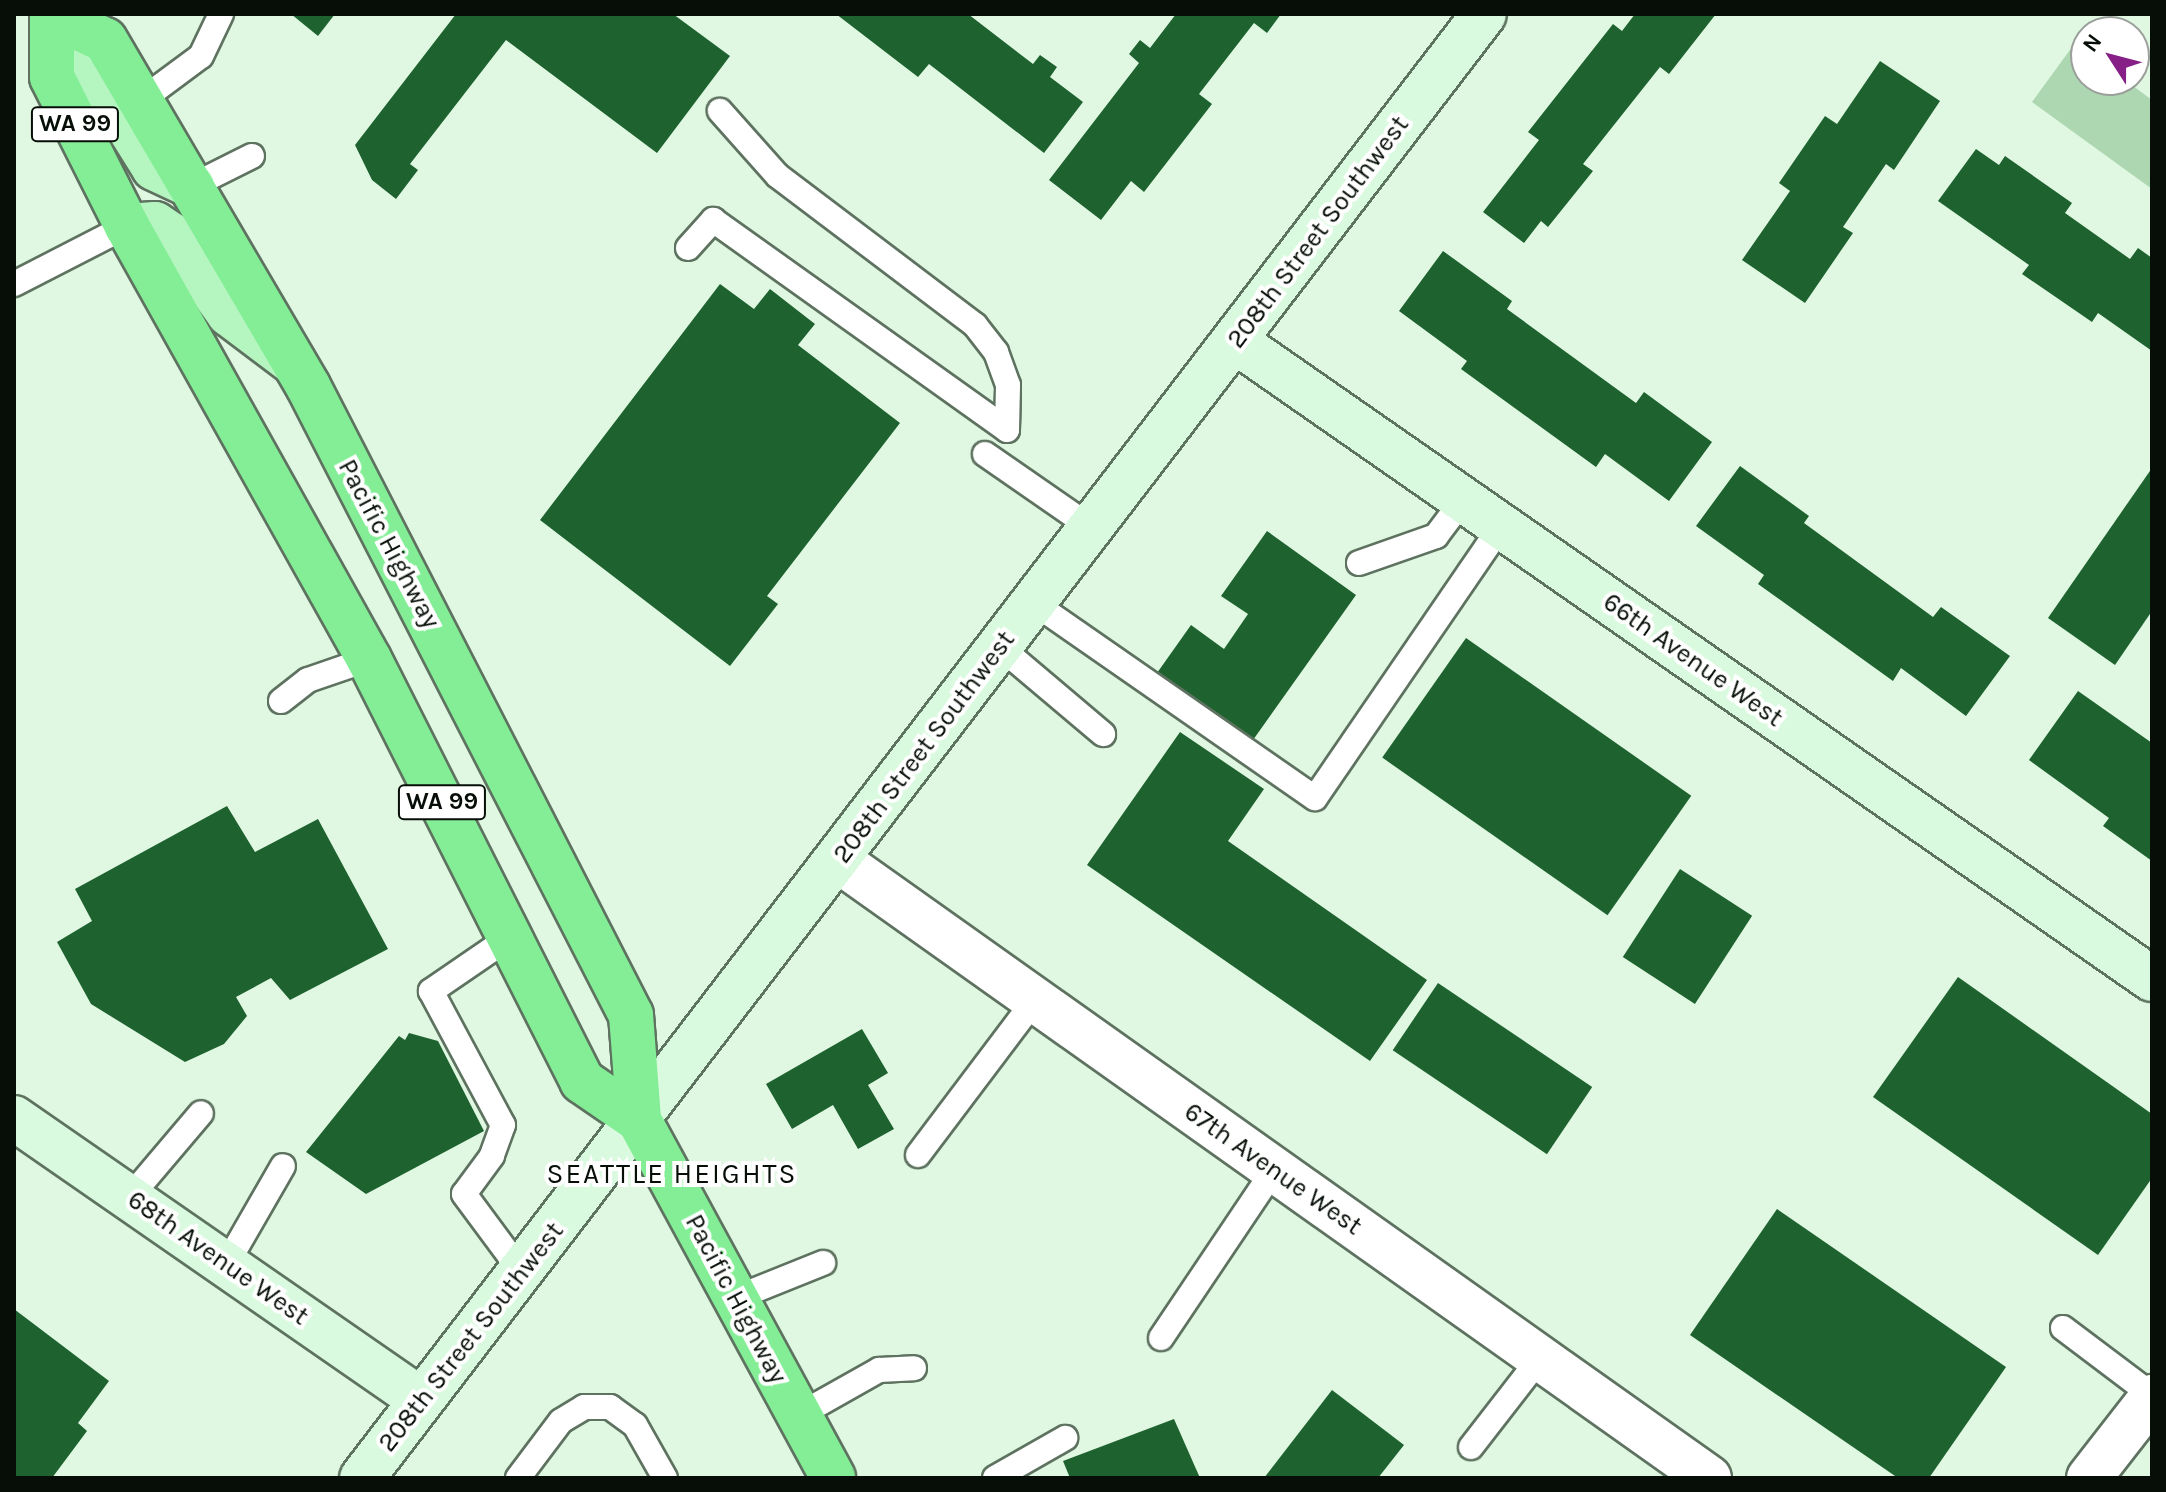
<!DOCTYPE html>
<html>
<head>
<meta charset="utf-8">
<style>
	body { margin:0 }
	#map { position:relative; width:2166px; height:1492px; overflow:hidden; background:#e0f7e2; font-family:Karla,sans-serif }
	div>[style] { position:absolute }
	.green>* { inset:0; background:#acd7b1 }
	.building>* { inset:0; background:#1e632f; transform-origin:0 0 }
	.roads { filter:drop-shadow(2px 0 #5e7260) drop-shadow(-2px 0 #5e7260) drop-shadow(0 2px #5e7260) drop-shadow(0 -2px #5e7260) }
	.lane>* { height:24px; margin:-12px; padding:0 12px; transform-origin:12px; border-radius:12px; background:#fff }
	.street>* { height:44px; margin:-22px; padding:0 22px; transform-origin:22px; border-radius:22px; background:#fff }
	.secondary>* { height:44px; margin:-22px; padding:0 22px; transform-origin:22px; border-radius:22px; background:#dafae0 }
	.primary>* { height:44px; margin:-22px; padding:0 22px; transform-origin:22px; border-radius:22px; background:#b5f5c0 }
	.highway>* { height:44px; margin:-22px; padding:0 22px; transform-origin:22px; border-radius:22px; background:#83ee96 }
	span { translate:-50% -50%; white-space:nowrap; text-align:center; line-height:1.15; -webkit-text-stroke:8px #fff; paint-order:stroke }
	.shield-label span { padding:2px 6px; background:#fff; border:2px solid; border-radius:6px; -webkit-text-stroke-width:0 }
	.shield-label { font-size:24px; color:#060e07; font-weight:700 }
	.street-label { font-size:26px; color:#060e07 }
	.neighbourhood-label { font-size:28px; color:#060e07; letter-spacing:2px }
	.frame { position:absolute; inset:0; border:16px solid #060e07; pointer-events:none }
	.north { position:absolute; left:2070px; top:16px; width:80px; height:80px; box-sizing:border-box; background:#fff; border:2px solid #9b9f9c; border-radius:50%; rotate:306deg; font-size:22px; font-weight:700; line-height:32px; text-align:center; color:#060e07 }
	.north::after { content:''; display:block; margin:auto; width:28px; height:36px; background:#861f86; clip-path:polygon(50% 0,100% 100%,50% 72%,0 100%) }
</style>
</head>
<body>
<div id="map">
	<div class="green">
		<i style="clip-path:polygon(2075px 43px,2086px 52px,2086px 80px,2125px 80px,2152px 100px,2152px 189px,2032px 102px)"></i>
	</div>
	<div class="building">
		<i style="clip-path:polygon(291px 14px,335px 14px,318px 36px)"></i>
		<i style="clip-path:polygon(456px 14px,673px 14px,730px 56px,657px 153px,506px 40px,410px 164px,418px 170px,396px 199px,372px 180px,355px 145px)"></i>
		<i style="clip-path:polygon(836px 14px,968px 14px,1033px 64px,1040px 55px,1057px 67px,1050px 77px,1083px 102px,1044px 153px,929px 64px,918px 77px)"></i>
		<i style="clip-path:polygon(1176px 14px,1281px 14px,1267px 33px,1254px 23px,1199px 94px,1212px 104px,1144px 192px,1131px 181px,1101px 220px,1049px 180px,1139px 63px,1129px 54px,1140px 40px,1150px 48px)"></i>
		<i style="clip-path:polygon(1635px 14px,1716px 14px,1669px 74px,1660px 67px,1583px 164px,1593px 171px,1548px 227px,1541px 221px,1524px 243px,1483px 212px,1539px 140px,1528px 132px,1613px 24px,1622px 31px)"></i>
		<i style="clip-path:polygon(1880px 61px,1940px 101px,1894px 170px,1886px 164px,1843px 227px,1853px 233px,1805px 303px,1742px 260px,1790px 191px,1779px 183px,1825px 116px,1837px 124px)"></i>
		<i style="clip-path:polygon(1976px 149px,1999px 165px,2005px 156px,2072px 203px,2065px 213px,2130px 259px,2138px 248px,2152px 258px,2152px 351px,2098px 313px,2092px 322px,2022px 274px,2029px 265px,1938px 201px)"></i>
		<i style="clip-path:polygon(1443px 251px,1512px 301px,1507px 309px,1636px 403px,1644px 392px,1712px 442px,1669px 501px,1605px 454px,1596px 467px,1461px 369px,1467px 361px,1399px 311px)"></i>
		<i style="clip-path:polygon(720px 284px,754px 309px,770px 289px,815px 324px,798px 345px,900px 423px,767px 596px,778px 604px,730px 666px,540px 520px)"></i>
		<i style="clip-path:polygon(1740px 466px,1809px 516px,1804px 523px,1933px 617px,1941px 607px,2010px 656px,1966px 716px,1901px 668px,1893px 681px,1758px 584px,1764px 575px,1696px 526px)"></i>
		<i style="clip-path:polygon(2152px 468px,2152px 611px,2115px 665px,2048px 618px)"></i>
		<i style="clip-path:polygon(1267px 531px,1356px 595px,1253px 740px,1157px 673px,1191px 625px,1224px 649px,1248px 614px,1221px 596px)"></i>
		<i style="left:1466px;top:638px;width:275px;height:146px;rotate:35deg"></i>
		<i style="clip-path:polygon(2078px 691px,2152px 743px,2152px 861px,2103px 826px,2109px 818px,2029px 760px)"></i>
		<i style="clip-path:polygon(1180px 732px,1264px 789px,1228px 841px,1427px 980px,1370px 1061px,1087px 865px)"></i>
		<i style="clip-path:polygon(227px 806px,255px 852px,318px 819px,388px 949px,290px 1000px,271px 978px,236px 997px,247px 1016px,224px 1044px,185px 1062px,91px 1004px,57px 942px,92px 921px,75px 889px)"></i>
		<i style="left:1680px;top:869px;width:86px;height:105px;rotate:33deg"></i>
		<i style="clip-path:polygon(1958px 977px,2152px 1114px,2152px 1178px,2098px 1255px,1873px 1097px)"></i>
		<i style="left:1438px;top:983px;width:186px;height:81px;rotate:34deg"></i>
		<i style="clip-path:polygon(862px 1029px,888px 1073px,868px 1085px,894px 1129px,858px 1149px,833px 1105px,792px 1129px,766px 1084px)"></i>
		<i style="clip-path:polygon(409px 1033px,438px 1041px,484px 1131px,366px 1194px,306px 1152px,399px 1036px,405px 1040px)"></i>
		<i style="clip-path:polygon(1777px 1209px,2006px 1367px,1929px 1478px,1898px 1478px,1690px 1335px)"></i>
		<i style="clip-path:polygon(14px 1309px,109px 1381px,78px 1423px,87px 1431px,52px 1478px,14px 1478px)"></i>
		<i style="clip-path:polygon(1332px 1390px,1404px 1445px,1378px 1478px,1264px 1478px)"></i>
		<i style="clip-path:polygon(1174px 1419px,1200px 1478px,1070px 1478px,1063px 1461px)"></i>
	</div>
	<div class="roads">
		<div class="lane">
			<i style="left:143px;top:99px;width:72px;rotate:-36.6deg"></i>
			<i style="left:201px;top:56px;width:47px;rotate:-64.5deg"></i>
			<i style="left:192px;top:186px;width:67px;rotate:-26.6deg"></i>
			<i style="left:688px;top:248px;width:38px;rotate:-48deg"></i>
			<i style="left:713px;top:220px;width:361px;rotate:35.5deg"></i>
			<i style="left:1007px;top:430px;width:45px;rotate:-88.7deg"></i>
			<i style="left:1008px;top:385px;width:35px;rotate:-110deg"></i>
			<i style="left:996px;top:352px;width:34px;rotate:-128deg"></i>
			<i style="left:975px;top:325px;width:248px;rotate:-142.9deg"></i>
			<i style="left:777px;top:175px;width:86px;rotate:-131.7deg"></i>
			<i style="left:14px;top:284px;width:127px;rotate:-27.2deg"></i>
			<i style="left:985px;top:454px;width:130px;rotate:34.7deg"></i>
			<i style="left:1359px;top:563px;width:82px;rotate:-19.3deg"></i>
			<i style="left:1436px;top:536px;width:45px;rotate:-53.1deg"></i>
			<i style="left:1034px;top:603px;width:342px;rotate:34.8deg"></i>
			<i style="left:1315px;top:798px;width:330px;rotate:-55.6deg"></i>
			<i style="left:1000px;top:647px;width:135px;rotate:40.2deg"></i>
			<i style="left:281px;top:701px;width:34px;rotate:-38deg"></i>
			<i style="left:308px;top:680px;width:65px;rotate:-19deg"></i>
			<i style="left:510px;top:937px;width:96px;rotate:145.6deg"></i>
			<i style="left:431px;top:991px;width:152px;rotate:61.8deg"></i>
			<i style="left:503px;top:1125px;width:33px;rotate:110deg"></i>
			<i style="left:492px;top:1156px;width:47px;rotate:126.4deg"></i>
			<i style="left:464px;top:1194px;width:96px;rotate:53.5deg"></i>
			<i style="left:918px;top:1155px;width:194px;rotate:-53deg"></i>
			<i style="left:129px;top:1198px;width:111px;rotate:-49.7deg"></i>
			<i style="left:226px;top:1265px;width:114px;rotate:-60.1deg"></i>
			<i style="left:736px;top:1298px;width:94px;rotate:-21.9deg"></i>
			<i style="left:2063px;top:1328px;width:111px;rotate:37deg"></i>
			<i style="left:1161px;top:1338px;width:202px;rotate:-56.1deg"></i>
			<i style="left:799px;top:1415px;width:92px;rotate:-29.4deg"></i>
			<i style="left:879px;top:1370px;width:35px;rotate:-3deg"></i>
			<i style="left:1471px;top:1447px;width:113px;rotate:-52.2deg"></i>
			<i style="left:518px;top:1478px;width:71px;rotate:-53deg"></i>
			<i style="left:561px;top:1421px;width:27px;rotate:-31deg"></i>
			<i style="left:584px;top:1407px;width:26px"></i>
			<i style="left:610px;top:1407px;width:31px;rotate:36deg"></i>
			<i style="left:635px;top:1425px;width:61px;rotate:60.5deg"></i>
			<i style="left:995px;top:1478px;width:81px;rotate:-29.7deg"></i>
		</div>
		<div class="street">
			<i style="left:838px;top:860px;width:1068px;rotate:35.36deg"></i>
			<i style="left:2089px;top:1478px;width:103px;rotate:-52.1deg"></i>
		</div>
		<div class="secondary">
			<i style="left:1235px;top:341px;width:1117px;rotate:34.83deg"></i>
			<i style="left:14px;top:1118px;width:495px;rotate:34.7deg"></i>
			<i style="left:362px;top:1478px;width:1844px;rotate:-52.53deg"></i>
		</div>
		<div class="primary">
			<i style="left:53px;top:29px;width:45px;rotate:42.3deg"></i>
			<i style="left:86px;top:59px;width:128px;rotate:58deg"></i>
			<i style="left:154px;top:168px;width:42px;rotate:25.3deg"></i>
			<i style="left:127px;top:226px;width:28px;rotate:-4deg"></i>
			<i style="left:155px;top:224px;width:22px;rotate:34deg"></i>
			<i style="left:173px;top:236px;width:96px;rotate:54.3deg"></i>
			<i style="left:229px;top:314px;width:81px;rotate:37deg"></i>
		</div>
		<div class="highway">
			<i style="left:52px;top:14px;width:63px;rotate:90deg"></i>
			<i style="left:52px;top:77px;width:167px;rotate:63.3deg"></i>
			<i style="left:127px;top:226px;width:496px;rotate:60.8deg"></i>
			<i style="left:369px;top:659px;width:473px;rotate:63.2deg"></i>
			<i style="left:582px;top:1081px;width:69px;rotate:34.4deg"></i>
			<i style="left:53px;top:16px;width:57px;rotate:24.8deg"></i>
			<i style="left:105px;top:40px;width:401px;rotate:59.6deg"></i>
			<i style="left:308px;top:386px;width:707px;rotate:62.82deg"></i>
			<i style="left:631px;top:1015px;width:105px;rotate:85.6deg"></i>
			<i style="left:639px;top:1120px;width:407px;rotate:61.5deg"></i>
		</div>
	</div>
	<div class="shield-label">
		<span style="left:75px;top:124px">WA 99</span>
		<span style="left:442px;top:802px">WA 99</span>
	</div>
	<div class="street-label">
		<span style="left:1318px;top:232px;rotate:-53deg">208th Street Southwest</span>
		<span style="left:389px;top:544px;rotate:62deg">Pacific Highway</span>
		<span style="left:1693px;top:660px;rotate:35deg">66th Avenue West</span>
		<span style="left:924px;top:747px;rotate:-53deg">208th Street Southwest</span>
		<span style="left:1273px;top:1169px;rotate:35deg">67th Avenue West</span>
		<span style="left:218px;top:1258px;rotate:35deg">68th Avenue West</span>
		<span style="left:736px;top:1299px;rotate:62deg">Pacific Highway</span>
		<span style="left:471px;top:1337px;rotate:-52deg">208th Street Southwest</span>
	</div>
	<div class="neighbourhood-label">
		<span style="left:672px;top:1174px">SEATTLE HEIGHTS</span>
	</div>
	<div class="frame"></div>
	<div class="north">N</div>
</div>
</body>
</html>
